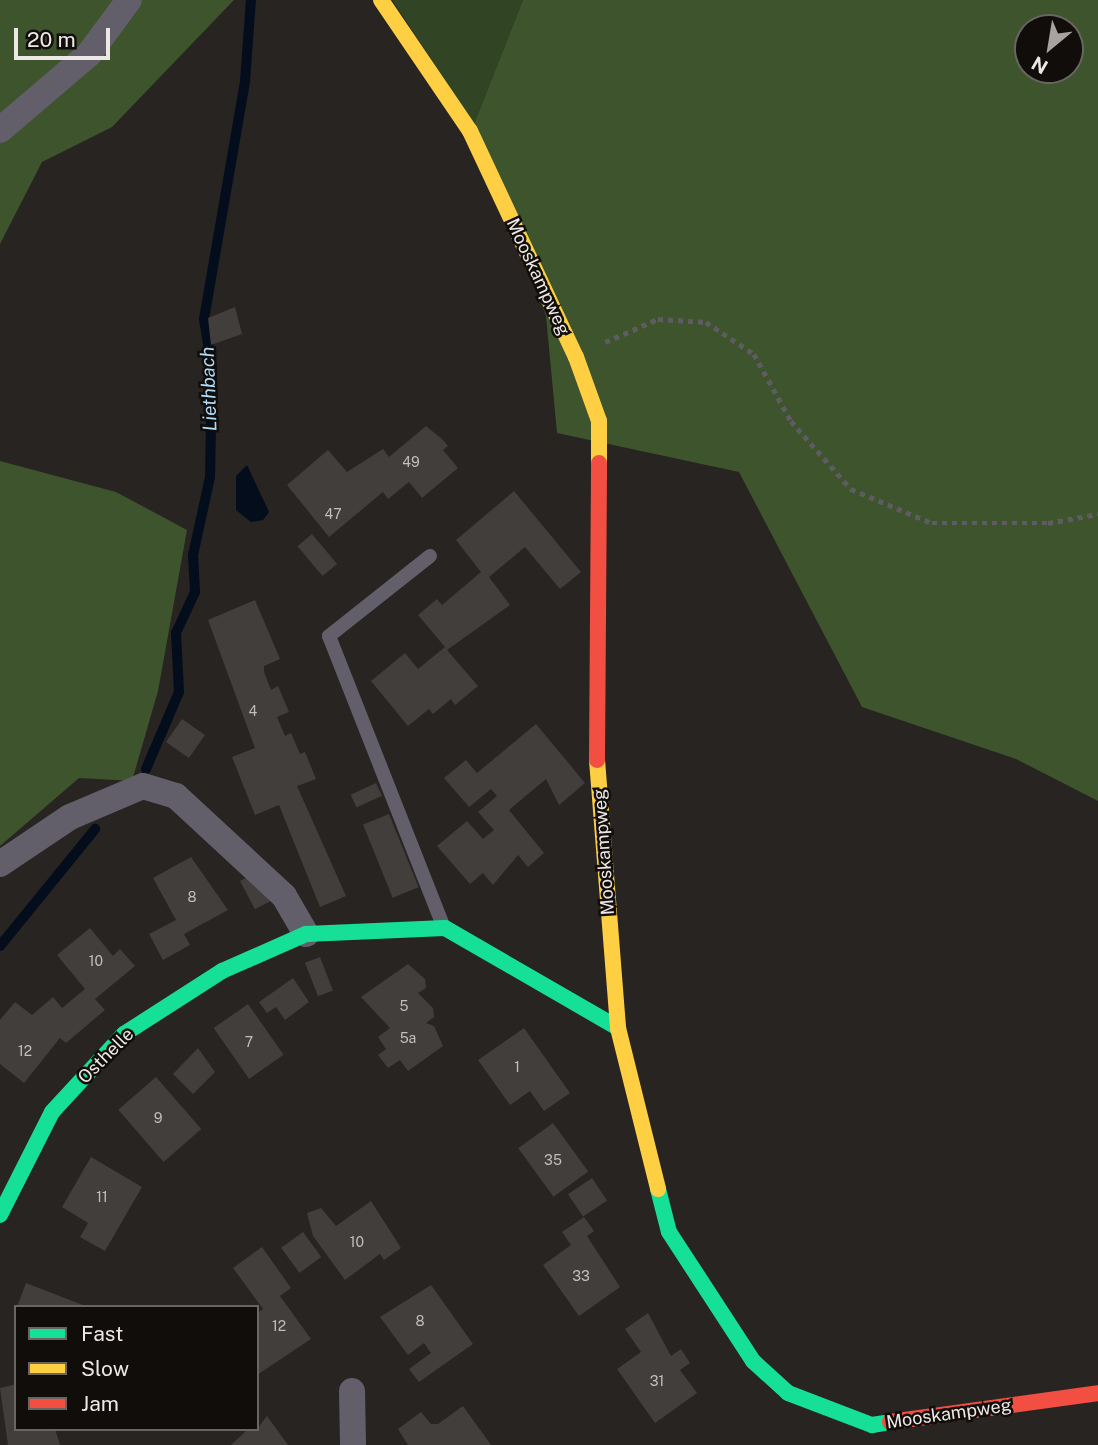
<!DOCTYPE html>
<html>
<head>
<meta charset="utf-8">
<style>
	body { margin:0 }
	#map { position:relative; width:1098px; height:1445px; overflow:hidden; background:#272422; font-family:"Public Sans",sans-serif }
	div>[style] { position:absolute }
	.green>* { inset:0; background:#314423 }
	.forest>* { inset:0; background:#3d542d }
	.water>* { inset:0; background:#040d1c }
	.stream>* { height:10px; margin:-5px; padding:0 5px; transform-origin:5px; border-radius:5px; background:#040d1c }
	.building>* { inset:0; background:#413e3c; transform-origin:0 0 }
	.path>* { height:4.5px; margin-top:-2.25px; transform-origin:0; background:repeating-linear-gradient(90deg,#5f5c61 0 5px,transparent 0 10px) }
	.lane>* { height:14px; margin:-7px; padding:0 7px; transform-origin:7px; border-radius:7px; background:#635f6a }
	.street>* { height:26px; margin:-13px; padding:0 13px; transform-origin:13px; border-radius:13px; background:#635f6a }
	.fast>* { height:16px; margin:-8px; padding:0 8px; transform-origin:8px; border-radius:8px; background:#16e098 }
	.slow>* { height:16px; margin:-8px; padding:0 8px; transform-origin:8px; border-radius:8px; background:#ffcf43 }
	.jam>* { height:16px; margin:-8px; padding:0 8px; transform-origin:8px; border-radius:8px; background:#f24e42 }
	span { translate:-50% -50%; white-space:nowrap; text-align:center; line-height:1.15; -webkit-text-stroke:5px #100d0b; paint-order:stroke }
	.number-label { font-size:14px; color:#c2bebb }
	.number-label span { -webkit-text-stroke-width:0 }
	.street-label { font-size:18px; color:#ede8e5 }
	.water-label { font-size:19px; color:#afdafa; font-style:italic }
	.legend { position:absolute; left:14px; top:1305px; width:245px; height:126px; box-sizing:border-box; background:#100d0b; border:2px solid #686562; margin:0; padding:9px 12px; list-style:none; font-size:21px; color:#ede8e5 }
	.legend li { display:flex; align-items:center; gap:14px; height:35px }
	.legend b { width:35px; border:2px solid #686562 }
	.north { position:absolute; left:1014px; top:14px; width:70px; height:70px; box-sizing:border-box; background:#100d0b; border:2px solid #686562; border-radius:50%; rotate:210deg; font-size:19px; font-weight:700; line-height:28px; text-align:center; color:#ede8e5 }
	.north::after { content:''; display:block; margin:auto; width:24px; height:32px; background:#a8a3a1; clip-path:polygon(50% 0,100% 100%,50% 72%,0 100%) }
	.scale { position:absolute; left:14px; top:28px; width:96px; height:32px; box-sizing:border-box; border:4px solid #ede8e5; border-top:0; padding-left:9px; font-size:21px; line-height:24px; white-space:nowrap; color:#ede8e5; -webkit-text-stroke:5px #100d0b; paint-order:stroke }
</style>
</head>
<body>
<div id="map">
	<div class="green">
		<i style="clip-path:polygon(392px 0,523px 0,474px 124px)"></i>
	</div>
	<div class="forest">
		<i style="clip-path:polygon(0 0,234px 0,112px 127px,42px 162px,0 244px)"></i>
		<i style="clip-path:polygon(evenodd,523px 0,1098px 0,1098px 801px,1016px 759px,862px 707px,739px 472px,557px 433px,546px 316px,474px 124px,523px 0,1028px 28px,1070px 28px,1070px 70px,1028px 70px,1028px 28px)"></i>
		<i style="clip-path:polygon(0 461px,116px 492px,187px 530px,158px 691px,132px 781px,79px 778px,0 846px)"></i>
	</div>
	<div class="water">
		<i style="clip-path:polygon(247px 465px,269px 512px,263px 520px,251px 522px,236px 510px,236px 476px)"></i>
	</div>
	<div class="stream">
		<i style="left:146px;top:769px;width:84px;rotate:-66.8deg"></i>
		<i style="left:179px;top:692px;width:59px;rotate:-92.9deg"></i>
		<i style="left:176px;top:633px;width:45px;rotate:-65.1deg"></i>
		<i style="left:195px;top:592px;width:37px;rotate:-93deg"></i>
		<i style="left:193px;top:555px;width:80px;rotate:-77.7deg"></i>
		<i style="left:210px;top:477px;width:108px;rotate:-88.9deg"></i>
		<i style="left:212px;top:369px;width:51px;rotate:-99.1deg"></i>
		<i style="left:204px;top:319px;width:242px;rotate:-80.2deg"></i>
		<i style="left:245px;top:81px;width:81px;rotate:-85.8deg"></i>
		<i style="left:0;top:946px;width:151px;rotate:-50.9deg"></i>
	</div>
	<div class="building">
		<i style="clip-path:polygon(235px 307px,242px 334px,211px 345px,208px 318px)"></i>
		<i style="clip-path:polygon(426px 426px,443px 440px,448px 446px,443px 450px,458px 468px,422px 498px,409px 482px,388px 499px,383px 492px,329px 537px,287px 485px,328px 450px,347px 472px,383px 449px,389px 457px)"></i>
		<i style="clip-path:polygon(514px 491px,581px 572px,560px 589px,525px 547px,489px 577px,510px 605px,447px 650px,478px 686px,455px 705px,451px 699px,433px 714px,429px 709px,408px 726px,371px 681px,405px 653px,418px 669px,445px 647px,418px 615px,437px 599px,442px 605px,481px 572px,456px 540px)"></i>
		<i style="left:312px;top:534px;width:39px;height:19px;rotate:50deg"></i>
		<i style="clip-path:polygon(255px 600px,280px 659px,264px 666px,264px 672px,271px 690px,278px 686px,289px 712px,277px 717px,285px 736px,291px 733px,300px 754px,305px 752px,316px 779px,297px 786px,346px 896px,320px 907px,279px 805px,255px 815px,232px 757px,255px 748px,208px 620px)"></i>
		<i style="left:182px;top:719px;width:28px;height:28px;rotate:35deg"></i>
		<i style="clip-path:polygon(536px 724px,585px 783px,559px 805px,546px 779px,509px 810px,544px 853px,528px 867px,518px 855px,493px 885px,483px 873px,470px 884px,437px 846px,467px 821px,483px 839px,494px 830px,478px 812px,497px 796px,491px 789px,469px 807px,444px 778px,466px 760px,477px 773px)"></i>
		<i style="left:376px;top:783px;width:14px;height:28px;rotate:65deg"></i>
		<i style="left:389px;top:814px;width:79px;height:28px;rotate:68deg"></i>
		<i style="clip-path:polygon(191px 857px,228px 910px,184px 934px,190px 945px,163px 960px,149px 934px,176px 920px,153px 878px)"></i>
		<i style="left:255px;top:873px;width:32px;height:17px;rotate:62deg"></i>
		<i style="clip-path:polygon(90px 928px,113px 956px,120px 949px,135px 966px,95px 999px,105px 1010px,66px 1043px,60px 1038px,24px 1083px,0 1064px,0 1020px,15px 1002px,32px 1015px,53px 997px,62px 1008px,85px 989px,57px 955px)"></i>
		<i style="left:320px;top:957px;width:36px;height:16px;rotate:69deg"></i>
		<i style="clip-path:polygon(408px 964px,425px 979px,426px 988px,418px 993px,433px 1008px,434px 1017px,426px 1023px,434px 1026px,443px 1046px,408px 1071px,400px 1060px,388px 1068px,378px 1055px,386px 1049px,378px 1037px,390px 1028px,361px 997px)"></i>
		<i style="clip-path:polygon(293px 978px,309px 1002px,285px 1020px,276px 1007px,267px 1013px,259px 1002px)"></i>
		<i style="left:248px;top:1004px;width:62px;height:42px;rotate:55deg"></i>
		<i style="clip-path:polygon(524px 1028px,570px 1093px,544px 1111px,530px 1091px,510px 1105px,478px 1060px)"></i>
		<i style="clip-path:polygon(198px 1048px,215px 1072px,193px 1094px,173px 1074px)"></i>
		<i style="left:156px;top:1077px;width:69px;height:50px;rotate:49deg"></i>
		<i style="left:553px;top:1123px;width:60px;height:43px;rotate:54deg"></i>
		<i style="clip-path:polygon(91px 1157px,142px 1187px,105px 1251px,80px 1237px,88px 1223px,62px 1207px)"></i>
		<i style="left:592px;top:1178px;width:27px;height:29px;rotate:56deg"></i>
		<i style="clip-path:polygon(371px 1201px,401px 1248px,384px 1260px,380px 1254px,345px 1280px,313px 1236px,307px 1213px,321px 1208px,336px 1226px)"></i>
		<i style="clip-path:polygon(584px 1217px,594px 1231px,587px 1236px,620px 1287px,579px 1316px,543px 1265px,571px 1245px,562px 1232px)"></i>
		<i style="left:303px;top:1232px;width:31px;height:27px;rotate:54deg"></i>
		<i style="clip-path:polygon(262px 1247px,291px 1288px,280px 1296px,311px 1339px,257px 1375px,257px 1313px,263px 1309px,233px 1268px)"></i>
		<i style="clip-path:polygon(26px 1283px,88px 1307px,17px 1307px)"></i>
		<i style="clip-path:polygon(431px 1285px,473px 1344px,419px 1382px,409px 1369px,431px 1353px,424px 1343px,408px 1355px,380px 1317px)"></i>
		<i style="clip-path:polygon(648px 1313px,671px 1356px,681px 1349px,690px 1363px,680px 1370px,697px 1393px,655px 1423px,617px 1369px,641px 1352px,625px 1329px)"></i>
		<i style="clip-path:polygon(16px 1384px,16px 1429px,55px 1429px,60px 1445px,8px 1445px,0 1388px)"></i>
		<i style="clip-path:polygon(463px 1406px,491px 1445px,408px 1445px,398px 1429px,421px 1412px,431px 1424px,438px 1424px)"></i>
		<i style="clip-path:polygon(267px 1416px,288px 1445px,231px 1445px,248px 1429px,257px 1429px)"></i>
	</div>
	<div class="path">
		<i style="left:605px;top:342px;width:58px;rotate:-23.5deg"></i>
		<i style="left:658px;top:319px;width:48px;rotate:3.6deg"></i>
		<i style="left:706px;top:322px;width:58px;rotate:33.7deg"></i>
		<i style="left:754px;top:354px;width:77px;rotate:61.1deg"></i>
		<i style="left:791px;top:421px;width:91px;rotate:48.6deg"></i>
		<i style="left:851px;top:489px;width:88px;rotate:22.8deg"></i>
		<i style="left:932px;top:523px;width:116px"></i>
		<i style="left:1048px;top:523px;width:51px;rotate:-10.2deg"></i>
	</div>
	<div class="lane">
		<i style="left:430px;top:556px;width:129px;rotate:141.6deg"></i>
		<i style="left:329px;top:636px;width:311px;rotate:68.5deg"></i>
	</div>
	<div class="street">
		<i style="left:0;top:130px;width:117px;rotate:-40.5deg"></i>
		<i style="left:89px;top:54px;width:67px;rotate:-53.5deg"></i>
		<i style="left:0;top:864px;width:84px;rotate:-33.9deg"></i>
		<i style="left:70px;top:817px;width:79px;rotate:-23deg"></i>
		<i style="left:143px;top:786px;width:34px;rotate:17deg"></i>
		<i style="left:176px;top:796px;width:147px;rotate:42.8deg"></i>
		<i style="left:284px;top:896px;width:44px;rotate:59.9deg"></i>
		<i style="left:352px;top:1391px;width:54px;rotate:88.9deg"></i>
	</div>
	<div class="fast">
		<i style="left:658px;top:1189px;width:44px;rotate:75.7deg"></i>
		<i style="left:669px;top:1232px;width:154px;rotate:56.9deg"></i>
		<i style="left:753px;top:1361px;width:47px;rotate:42.4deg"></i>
		<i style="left:788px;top:1393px;width:90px;rotate:20.9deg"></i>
		<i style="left:872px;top:1425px;width:18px;rotate:-9deg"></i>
		<i style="left:0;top:1215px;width:115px;rotate:-63.2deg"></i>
		<i style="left:52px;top:1112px;width:106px;rotate:-47.3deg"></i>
		<i style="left:124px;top:1034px;width:117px;rotate:-32.7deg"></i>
		<i style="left:222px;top:971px;width:92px;rotate:-23.8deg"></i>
		<i style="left:306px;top:934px;width:139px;rotate:-2.5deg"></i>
		<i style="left:445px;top:928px;width:200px;rotate:30deg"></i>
	</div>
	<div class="slow">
		<i style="left:381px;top:0;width:158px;rotate:55.8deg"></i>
		<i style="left:470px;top:131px;width:250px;rotate:64.9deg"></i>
		<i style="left:576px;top:357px;width:68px;rotate:70.2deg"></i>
		<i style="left:599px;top:421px;width:42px;rotate:90deg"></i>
		<i style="left:597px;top:760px;width:269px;rotate:85.5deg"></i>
		<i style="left:618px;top:1028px;width:166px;rotate:76deg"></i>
	</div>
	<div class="jam">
		<i style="left:597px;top:760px;width:297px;rotate:-89.6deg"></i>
		<i style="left:890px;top:1422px;width:210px;rotate:-7.9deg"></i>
	</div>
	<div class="number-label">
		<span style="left:411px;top:462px">49</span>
		<span style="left:333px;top:514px">47</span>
		<span style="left:253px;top:711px">4</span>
		<span style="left:192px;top:897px">8</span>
		<span style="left:96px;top:961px">10</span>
		<span style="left:404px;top:1006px">5</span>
		<span style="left:408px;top:1038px">5a</span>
		<span style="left:249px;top:1042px">7</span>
		<span style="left:25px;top:1051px">12</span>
		<span style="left:517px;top:1067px">1</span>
		<span style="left:158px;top:1118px">9</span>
		<span style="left:553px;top:1160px">35</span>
		<span style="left:102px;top:1197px">11</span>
		<span style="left:357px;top:1242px">10</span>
		<span style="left:581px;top:1276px">33</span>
		<span style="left:420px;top:1321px">8</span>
		<span style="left:279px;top:1326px">12</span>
		<span style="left:657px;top:1381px">31</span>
	</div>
	<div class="street-label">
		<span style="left:538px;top:277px;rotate:65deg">Mooskampweg</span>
		<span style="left:604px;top:852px;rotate:-94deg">Mooskampweg</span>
		<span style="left:106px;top:1056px;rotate:-45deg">Osthelle</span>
		<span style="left:949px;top:1414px;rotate:-8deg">Mooskampweg</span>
	</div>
	<div class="water-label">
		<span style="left:209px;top:389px;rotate:-92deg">Liethbach</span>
	</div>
	<ul class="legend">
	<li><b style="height:9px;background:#16e098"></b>Fast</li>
	<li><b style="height:9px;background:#ffcf43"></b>Slow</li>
	<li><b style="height:9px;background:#f24e42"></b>Jam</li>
	</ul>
	<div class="north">N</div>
	<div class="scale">20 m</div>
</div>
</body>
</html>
